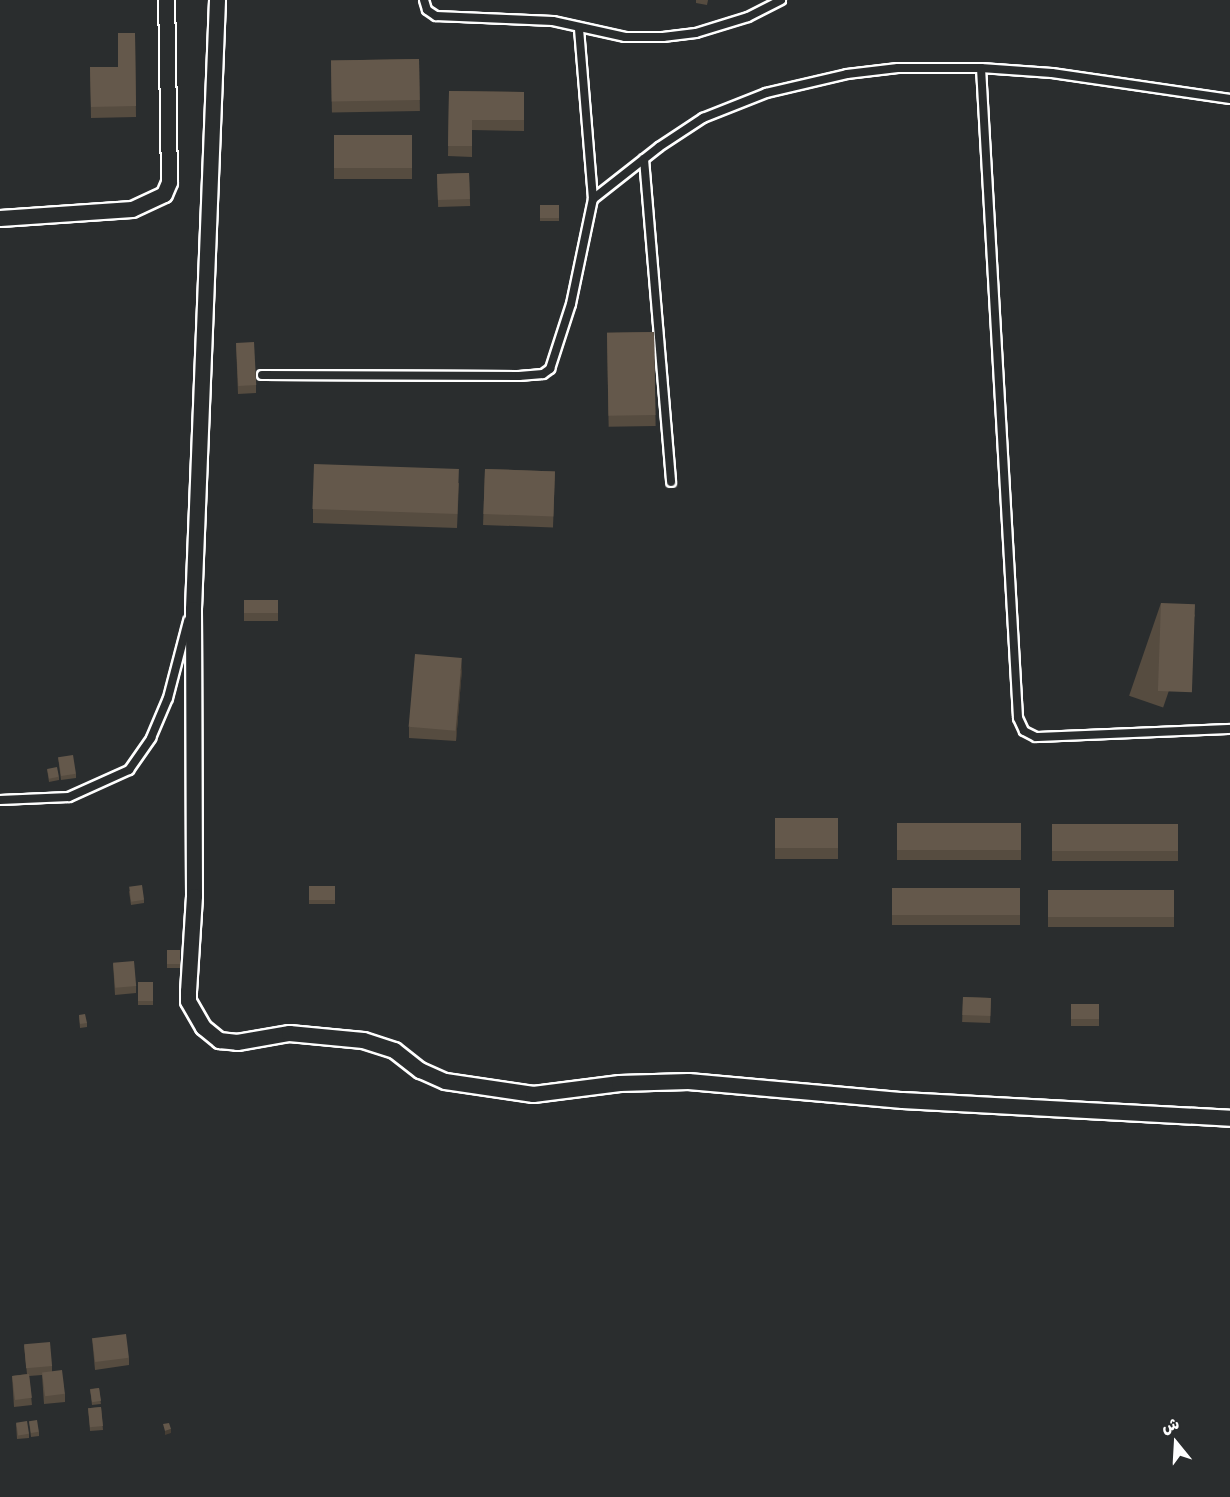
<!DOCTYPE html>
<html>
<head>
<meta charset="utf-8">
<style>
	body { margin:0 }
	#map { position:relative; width:1230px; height:1497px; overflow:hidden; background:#2a2d2e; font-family:Sriracha,"Playpen Sans Arabic",sans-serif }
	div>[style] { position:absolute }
	.roads { filter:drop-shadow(2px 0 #fff) drop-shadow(-2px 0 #fff) drop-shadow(0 2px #fff) drop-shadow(0 -2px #fff) }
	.lane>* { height:8px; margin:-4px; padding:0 4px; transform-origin:4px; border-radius:4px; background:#2a2d2e }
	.street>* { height:15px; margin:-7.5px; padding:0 7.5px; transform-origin:7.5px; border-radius:7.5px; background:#2a2d2e }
	.wall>* { inset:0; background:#564c40; transform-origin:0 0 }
	.shaded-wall>* { inset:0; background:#463e34 }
	.building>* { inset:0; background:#64584b; transform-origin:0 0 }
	span { translate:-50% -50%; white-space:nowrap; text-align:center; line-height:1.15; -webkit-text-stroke:5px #2a2d2e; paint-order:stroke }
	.north { position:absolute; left:1146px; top:1413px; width:60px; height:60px; -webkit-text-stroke:4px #2a2d2e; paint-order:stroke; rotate:342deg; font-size:16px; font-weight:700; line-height:24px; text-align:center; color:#fff }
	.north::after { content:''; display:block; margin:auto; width:21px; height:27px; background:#fff; clip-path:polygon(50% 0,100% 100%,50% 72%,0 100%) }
</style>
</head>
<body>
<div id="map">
	<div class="roads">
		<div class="lane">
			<i style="left:424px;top:0;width:10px;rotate:73deg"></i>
			<i style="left:427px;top:10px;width:11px;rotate:34deg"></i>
			<i style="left:436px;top:16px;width:117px;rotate:2.4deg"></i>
			<i style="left:553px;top:21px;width:74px;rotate:12.5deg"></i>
			<i style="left:625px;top:37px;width:38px"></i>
			<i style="left:663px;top:37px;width:33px;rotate:-7deg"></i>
			<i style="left:696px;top:33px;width:54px;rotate:-17.1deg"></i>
			<i style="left:748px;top:17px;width:37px;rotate:-27deg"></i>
			<i style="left:981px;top:68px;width:651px;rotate:86.74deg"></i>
			<i style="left:1018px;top:718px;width:14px;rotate:65deg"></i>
			<i style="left:1024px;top:731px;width:13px;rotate:27deg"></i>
			<i style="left:1036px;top:737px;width:194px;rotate:-2.4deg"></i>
			<i style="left:644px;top:159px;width:324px;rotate:85.2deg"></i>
			<i style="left:593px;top:199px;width:84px;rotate:-38.2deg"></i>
			<i style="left:659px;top:147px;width:53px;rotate:-33.4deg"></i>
			<i style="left:703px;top:118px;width:68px;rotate:-21.6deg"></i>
			<i style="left:766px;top:93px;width:83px;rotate:-13.2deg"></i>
			<i style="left:847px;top:74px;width:51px;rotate:-6.7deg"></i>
			<i style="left:898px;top:68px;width:83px"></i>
			<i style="left:981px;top:68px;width:71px;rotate:4deg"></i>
			<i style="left:1052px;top:73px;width:180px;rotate:8.3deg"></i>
			<i style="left:262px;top:375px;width:257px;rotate:0.2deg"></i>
			<i style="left:519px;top:376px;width:24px;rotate:-5deg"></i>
			<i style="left:543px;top:374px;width:9px;rotate:-36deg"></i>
			<i style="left:550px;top:369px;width:68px;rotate:-72.1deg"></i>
			<i style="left:571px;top:304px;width:107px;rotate:-78.2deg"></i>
			<i style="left:593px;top:199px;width:170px;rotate:-94.7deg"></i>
			<i style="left:0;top:800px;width:69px;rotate:-2.5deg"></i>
			<i style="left:69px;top:797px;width:66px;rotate:-24.2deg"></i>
			<i style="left:129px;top:770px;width:39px;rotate:-55deg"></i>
			<i style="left:151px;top:738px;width:43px;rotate:-67deg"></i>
			<i style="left:168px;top:698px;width:80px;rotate:-75.4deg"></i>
		</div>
		<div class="street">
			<i style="left:217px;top:0;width:609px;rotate:92.26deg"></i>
			<i style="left:193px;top:609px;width:287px;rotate:89.8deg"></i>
			<i style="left:194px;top:896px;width:95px;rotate:93.6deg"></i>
			<i style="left:188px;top:991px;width:10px;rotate:90deg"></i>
			<i style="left:188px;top:1001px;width:30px;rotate:60deg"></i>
			<i style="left:203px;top:1027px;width:21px;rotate:39deg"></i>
			<i style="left:219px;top:1040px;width:18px;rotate:6deg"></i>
			<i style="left:237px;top:1042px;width:53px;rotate:-9.8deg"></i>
			<i style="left:289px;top:1033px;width:74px;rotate:5.4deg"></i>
			<i style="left:363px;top:1040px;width:33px;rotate:18deg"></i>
			<i style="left:394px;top:1050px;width:33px;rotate:38deg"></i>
			<i style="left:420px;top:1070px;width:27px;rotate:24deg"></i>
			<i style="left:445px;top:1081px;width:89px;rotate:8.4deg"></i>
			<i style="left:533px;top:1094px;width:87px;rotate:-7.3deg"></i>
			<i style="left:619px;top:1083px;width:69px;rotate:-1.7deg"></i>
			<i style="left:688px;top:1081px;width:215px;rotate:5.1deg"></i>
			<i style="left:902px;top:1100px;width:328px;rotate:3.1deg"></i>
			<i style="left:0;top:218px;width:132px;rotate:-3.9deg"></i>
			<i style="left:132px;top:209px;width:35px;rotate:-25deg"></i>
			<i style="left:164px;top:194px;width:13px;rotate:-67deg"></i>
			<i style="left:169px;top:182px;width:182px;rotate:-90.9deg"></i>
		</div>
	</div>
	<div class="wall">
		<i style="clip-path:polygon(696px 0,708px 0,707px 5px,696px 3px)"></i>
		<i style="clip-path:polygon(135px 33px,136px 117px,91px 118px,90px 67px,118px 67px)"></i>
		<i style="left:419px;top:59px;width:52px;height:88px;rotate:89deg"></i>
		<i style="clip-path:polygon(449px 91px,524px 92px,524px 131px,472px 130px,472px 157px,448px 156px)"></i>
		<i style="left:412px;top:135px;width:44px;height:78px;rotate:90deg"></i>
		<i style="left:469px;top:173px;width:33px;height:32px;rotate:88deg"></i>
		<i style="left:540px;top:205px;width:19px;height:16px"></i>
		<i style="left:654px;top:332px;width:94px;height:47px;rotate:89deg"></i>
		<i style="clip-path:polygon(236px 343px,256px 385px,256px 393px,238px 394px)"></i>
		<i style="left:485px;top:469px;width:70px;height:56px;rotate:2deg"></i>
		<i style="clip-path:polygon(459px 483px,457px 528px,313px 523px,313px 509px)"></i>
		<i style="left:244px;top:600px;width:34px;height:21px"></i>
		<i style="left:1161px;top:603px;width:36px;height:98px;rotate:19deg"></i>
		<i style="clip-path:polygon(462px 669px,456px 741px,409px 738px,409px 727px)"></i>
		<i style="clip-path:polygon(58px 757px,76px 774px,76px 778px,61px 780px)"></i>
		<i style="clip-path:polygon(47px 769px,59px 777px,59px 780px,49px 782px)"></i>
		<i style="left:838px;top:818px;width:41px;height:63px;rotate:90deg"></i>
		<i style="left:1021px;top:823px;width:37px;height:124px;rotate:90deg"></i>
		<i style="left:1052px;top:824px;width:126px;height:37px"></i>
		<i style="left:335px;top:886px;width:18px;height:26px;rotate:90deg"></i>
		<i style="left:892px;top:888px;width:128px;height:37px"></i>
		<i style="left:1048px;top:890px;width:126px;height:37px"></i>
		<i style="clip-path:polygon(129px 891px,144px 900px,144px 903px,131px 905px)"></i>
		<i style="left:180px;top:950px;width:18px;height:13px;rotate:90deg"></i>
		<i style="clip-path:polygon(113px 963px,136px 986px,136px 993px,115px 995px)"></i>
		<i style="left:138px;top:982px;width:15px;height:23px"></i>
		<i style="left:963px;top:997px;width:28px;height:25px;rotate:2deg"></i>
		<i style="left:1071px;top:1004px;width:28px;height:22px"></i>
		<i style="clip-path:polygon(79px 1015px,87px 1023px,87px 1027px,80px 1028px)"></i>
		<i style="clip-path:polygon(92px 1338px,129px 1358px,129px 1365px,95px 1370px)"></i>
		<i style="clip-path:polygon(24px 1345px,52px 1366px,52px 1372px,65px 1394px,65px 1402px,44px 1404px,42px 1375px,29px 1376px,32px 1405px,14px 1407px,12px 1376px,27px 1374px)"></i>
		<i style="left:99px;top:1388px;width:16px;height:9px;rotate:83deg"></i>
		<i style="left:101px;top:1407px;width:23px;height:13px;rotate:85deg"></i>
		<i style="clip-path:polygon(29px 1421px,39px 1432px,39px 1436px,31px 1437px)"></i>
		<i style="clip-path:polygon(16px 1423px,29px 1434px,29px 1438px,17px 1439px)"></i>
	</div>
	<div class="shaded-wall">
		<i style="clip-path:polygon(462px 658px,462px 669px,456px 741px,456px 730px)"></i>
		<i style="clip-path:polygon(171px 1429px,171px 1433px,165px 1435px,165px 1431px)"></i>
	</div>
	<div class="building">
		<i style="clip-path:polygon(118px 33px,135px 33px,136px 106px,91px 107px,90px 67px,118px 67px)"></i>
		<i style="left:419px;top:59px;width:41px;height:88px;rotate:89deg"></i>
		<i style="clip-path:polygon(449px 91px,524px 92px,524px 120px,472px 120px,472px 146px,448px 146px)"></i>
		<i style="left:412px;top:135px;width:33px;height:78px;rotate:90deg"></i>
		<i style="left:469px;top:173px;width:26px;height:32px;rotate:88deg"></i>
		<i style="left:540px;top:205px;width:19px;height:13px"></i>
		<i style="left:654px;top:332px;width:83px;height:47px;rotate:89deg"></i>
		<i style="left:254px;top:342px;width:43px;height:18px;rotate:87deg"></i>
		<i style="left:314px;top:464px;width:145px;height:45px;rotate:2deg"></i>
		<i style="left:485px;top:469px;width:70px;height:45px;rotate:2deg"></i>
		<i style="left:244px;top:600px;width:34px;height:13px"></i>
		<i style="left:1161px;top:603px;width:34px;height:88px;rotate:2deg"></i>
		<i style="left:415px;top:654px;width:47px;height:73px;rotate:5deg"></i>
		<i style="left:73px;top:755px;width:19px;height:15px;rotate:81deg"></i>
		<i style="left:57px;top:767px;width:10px;height:10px;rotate:79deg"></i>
		<i style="left:838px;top:818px;width:30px;height:63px;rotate:90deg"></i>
		<i style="left:1021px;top:823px;width:27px;height:124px;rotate:90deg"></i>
		<i style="left:1052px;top:824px;width:126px;height:27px"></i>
		<i style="left:142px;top:885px;width:15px;height:13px;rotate:82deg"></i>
		<i style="left:335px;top:886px;width:14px;height:26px;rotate:90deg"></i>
		<i style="left:892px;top:888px;width:128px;height:27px"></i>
		<i style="left:1048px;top:890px;width:126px;height:27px"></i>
		<i style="left:180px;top:950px;width:14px;height:13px;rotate:90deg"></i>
		<i style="left:134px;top:961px;width:25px;height:21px;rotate:85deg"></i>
		<i style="left:138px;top:982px;width:15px;height:19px"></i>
		<i style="left:963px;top:997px;width:28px;height:18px;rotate:2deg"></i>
		<i style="left:1071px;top:1004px;width:28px;height:15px"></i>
		<i style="clip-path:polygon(85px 1014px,87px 1023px,80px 1024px,79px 1015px)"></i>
		<i style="left:126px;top:1334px;width:24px;height:34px;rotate:83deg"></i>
		<i style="left:50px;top:1342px;width:24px;height:26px;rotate:85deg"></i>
		<i style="left:62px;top:1370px;width:24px;height:20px;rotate:83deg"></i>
		<i style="left:29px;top:1374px;width:24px;height:17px;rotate:83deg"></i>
		<i style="left:99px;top:1388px;width:13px;height:9px;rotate:81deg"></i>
		<i style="left:101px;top:1407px;width:19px;height:13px;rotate:84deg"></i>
		<i style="left:37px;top:1420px;width:12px;height:8px;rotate:81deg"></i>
		<i style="left:27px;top:1421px;width:13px;height:11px;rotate:81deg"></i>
		<i style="clip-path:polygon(169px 1423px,171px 1429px,165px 1431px,163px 1424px)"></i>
	</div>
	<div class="north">ش</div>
</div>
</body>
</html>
